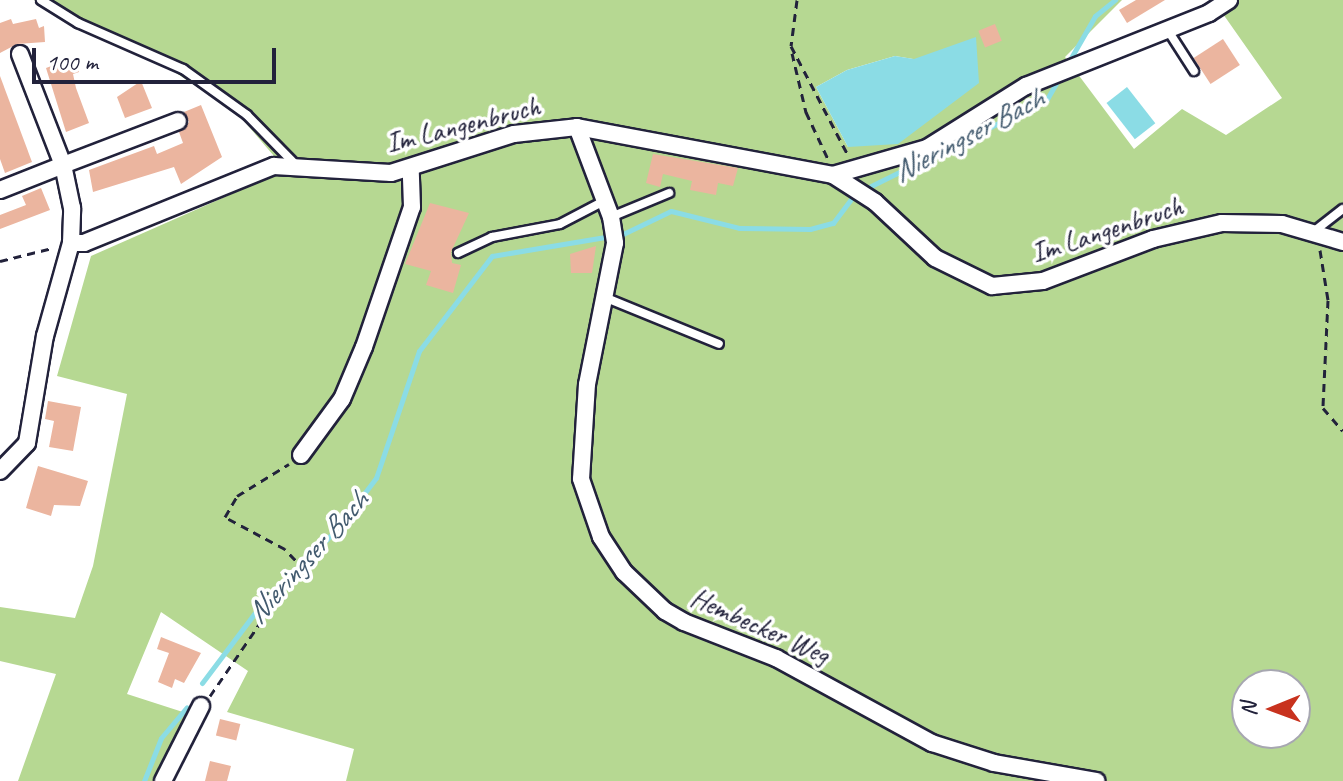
<!DOCTYPE html>
<html>
<head>
<meta charset="utf-8">
<style>
	body { margin:0 }
	#map { position:relative; width:1343px; height:781px; overflow:hidden; background:#fff; font-family:Caveat,sans-serif }
	div>[style] { position:absolute }
	.green>* { inset:0; background:#b6d892 }
	.water>* { inset:0; background:#8bdce5; transform-origin:0 0 }
	.stream>* { height:5px; margin:-2.5px; padding:0 2.5px; transform-origin:2.5px; border-radius:2.5px; background:#8bdce5 }
	.building>* { inset:0; background:#ebb59f; transform-origin:0 0 }
	.path>* { height:3px; margin-top:-1.5px; transform-origin:0; background:repeating-linear-gradient(90deg,#22223b 0 8px,transparent 0 14px) }
	.roads { filter:drop-shadow(2px 0 #22223b) drop-shadow(-2px 0 #22223b) drop-shadow(0 2px #22223b) drop-shadow(0 -2px #22223b) }
	.lane>* { height:8px; margin:-4px; padding:0 4px; transform-origin:4px; border-radius:4px; background:#fff }
	.street>* { height:16px; margin:-8px; padding:0 8px; transform-origin:8px; border-radius:8px; background:#fff }
	span { translate:-50% -50%; white-space:nowrap; text-align:center; line-height:1.15; -webkit-text-stroke:7px #fff; paint-order:stroke }
	.street-label { font-size:28px; color:#22223b }
	.water-label { font-size:30px; color:#425a6e; font-style:italic }
	.north { position:absolute; left:1231px; top:669px; width:80px; height:80px; box-sizing:border-box; background:#fff; border:2px solid #a7a7b1; border-radius:50%; rotate:269deg; font-size:22px; font-weight:700; line-height:32px; text-align:center; color:#22223b }
	.north::after { content:''; display:block; margin:auto; width:28px; height:36px; background:#c8321e; clip-path:polygon(50% 0,100% 100%,50% 72%,0 100%) }
	.scale { position:absolute; left:32px; top:48px; width:244px; height:36px; box-sizing:border-box; border:4px solid #22223b; border-top:0; padding-left:10px; font-size:24px; line-height:28px; white-space:nowrap; color:#22223b; -webkit-text-stroke:6px #fff; paint-order:stroke }
</style>
</head>
<body>
<div id="map">
	<div class="green">
		<i style="clip-path:polygon(evenodd,34px 0,1122px 0,1065px 57px,1134px 149px,1182px 109px,1226px 135px,1282px 98px,1216px 4px,1222px 0,1343px 0,1343px 781px,346px 781px,354px 749px,227px 712px,248px 671px,161px 612px,127px 694px,189px 714px,159px 781px,18px 781px,56px 674px,0 661px,0 607px,75px 618px,93px 566px,127px 394px,57px 376px,91px 256px,286px 170px,238px 114px,164px 65px,108px 42px,34px 0,895px 56px,913px 59px,848px 147px,816px 87px,847px 70px,895px 56px,34px 0,1247px 685px,1295px 685px,1295px 733px,1247px 733px,1247px 685px)"></i>
	</div>
	<div class="water">
		<i style="clip-path:polygon(976px 37px,979px 83px,898px 144px,848px 147px,816px 87px,847px 70px,895px 56px,914px 59px)"></i>
		<i style="left:1127px;top:87px;width:46px;height:26px;rotate:52deg"></i>
	</div>
	<div class="stream">
		<i style="left:1068px;top:63px;width:54px;rotate:-60.1deg"></i>
		<i style="left:1095px;top:16px;width:26px;rotate:-39deg"></i>
		<i style="left:871px;top:186px;width:196px;rotate:-26.3deg"></i>
		<i style="left:1047px;top:99px;width:24px;rotate:-60deg"></i>
		<i style="left:202px;top:683px;width:86px;rotate:-53deg"></i>
		<i style="left:254px;top:614px;width:120px;rotate:-45.7deg"></i>
		<i style="left:338px;top:528px;width:63px;rotate:-52.8deg"></i>
		<i style="left:376px;top:478px;width:134px;rotate:-71.3deg"></i>
		<i style="left:419px;top:351px;width:120px;rotate:-52.5deg"></i>
		<i style="left:492px;top:256px;width:133px;rotate:-9.5deg"></i>
		<i style="left:623px;top:234px;width:53px;rotate:-25.6deg"></i>
		<i style="left:671px;top:211px;width:70px;rotate:14deg"></i>
		<i style="left:739px;top:228px;width:71px;rotate:0.8deg"></i>
		<i style="left:810px;top:229px;width:24px;rotate:-15deg"></i>
		<i style="left:833px;top:223px;width:31px;rotate:-53deg"></i>
		<i style="left:144px;top:781px;width:46px;rotate:-68.4deg"></i>
		<i style="left:161px;top:738px;width:40px;rotate:-50deg"></i>
	</div>
	<div class="building">
		<i style="clip-path:polygon(1136px 0,1165px 0,1127px 23px,1119px 10px)"></i>
		<i style="clip-path:polygon(11px 19px,13px 24px,36px 19px,39px 28px,44px 26px,45px 42px,17px 44px,0 53px,0 23px)"></i>
		<i style="left:995px;top:24px;width:18px;height:18px;rotate:68deg"></i>
		<i style="left:1223px;top:39px;width:31px;height:35px;rotate:57deg"></i>
		<i style="clip-path:polygon(73px 58px,79px 72px,73px 74px,76px 88px,89px 123px,66px 132px,46px 68px)"></i>
		<i style="clip-path:polygon(0 76px,32px 162px,5px 173px,0 159px)"></i>
		<i style="clip-path:polygon(141px 81px,152px 108px,125px 118px,117px 97px)"></i>
		<i style="clip-path:polygon(201px 105px,222px 157px,181px 184px,174px 167px,93px 192px,89px 170px,154px 146px,157px 154px,183px 143px,179px 132px,189px 122px,184px 112px)"></i>
		<i style="clip-path:polygon(653px 154px,738px 168px,733px 186px,718px 183px,716px 195px,690px 190px,692px 181px,663px 174px,660px 187px,646px 183px)"></i>
		<i style="clip-path:polygon(41px 188px,50px 210px,0 229px,0 215px,26px 205px,22px 196px)"></i>
		<i style="clip-path:polygon(430px 203px,469px 213px,451px 252px,452px 263px,461px 265px,453px 293px,426px 285px,431px 271px,405px 264px)"></i>
		<i style="clip-path:polygon(596px 246px,592px 273px,571px 273px,570px 254px)"></i>
		<i style="clip-path:polygon(48px 401px,81px 407px,73px 451px,49px 447px,54px 421px,45px 419px)"></i>
		<i style="clip-path:polygon(38px 466px,88px 481px,80px 506px,54px 505px,51px 516px,26px 508px)"></i>
		<i style="clip-path:polygon(161px 637px,201px 653px,184px 683px,175px 679px,172px 688px,158px 682px,169px 653px,157px 649px)"></i>
		<i style="left:220px;top:719px;width:21px;height:17px;rotate:14deg"></i>
		<i style="clip-path:polygon(210px 761px,231px 766px,227px 781px,205px 781px)"></i>
	</div>
	<div class="path">
		<i style="left:797px;top:0;width:46px;rotate:97.4deg"></i>
		<i style="left:791px;top:46px;width:121px;rotate:62.4deg"></i>
		<i style="left:792px;top:53px;width:61px;rotate:76.7deg"></i>
		<i style="left:806px;top:112px;width:52px;rotate:64.9deg"></i>
		<i style="left:1320px;top:250px;width:51px;rotate:80.9deg"></i>
		<i style="left:1328px;top:300px;width:108px;rotate:92.7deg"></i>
		<i style="left:1323px;top:408px;width:30px;rotate:49deg"></i>
		<i style="left:0;top:261px;width:54px;rotate:-14deg"></i>
		<i style="left:210px;top:696px;width:127px;rotate:-55.6deg"></i>
		<i style="left:282px;top:591px;width:31px;rotate:-42deg"></i>
		<i style="left:305px;top:570px;width:29px;rotate:-134deg"></i>
		<i style="left:285px;top:549px;width:68px;rotate:-151.9deg"></i>
		<i style="left:225px;top:517px;width:24px;rotate:-60deg"></i>
		<i style="left:237px;top:496px;width:61px;rotate:-31.6deg"></i>
	</div>
	<div class="roads">
		<div class="lane">
			<i style="left:41px;top:0;width:44px;rotate:31.9deg"></i>
			<i style="left:78px;top:23px;width:115px;rotate:23.7deg"></i>
			<i style="left:183px;top:69px;width:79px;rotate:35.7deg"></i>
			<i style="left:247px;top:115px;width:67px;rotate:45.6deg"></i>
			<i style="left:1167px;top:29px;width:50px;rotate:57.3deg"></i>
			<i style="left:611px;top:217px;width:63px;rotate:-22.5deg"></i>
			<i style="left:1312px;top:233px;width:39px;rotate:-38deg"></i>
			<i style="left:458px;top:253px;width:38px;rotate:-25deg"></i>
			<i style="left:492px;top:237px;width:69px;rotate:-10.8deg"></i>
			<i style="left:560px;top:224px;width:50px;rotate:-27.6deg"></i>
			<i style="left:604px;top:297px;width:124px;rotate:22.2deg"></i>
		</div>
		<div class="street">
			<i style="left:577px;top:127px;width:96px;rotate:69.3deg"></i>
			<i style="left:611px;top:217px;width:26px;rotate:81deg"></i>
			<i style="left:615px;top:243px;width:144px;rotate:101.2deg"></i>
			<i style="left:587px;top:384px;width:95px;rotate:93.6deg"></i>
			<i style="left:581px;top:479px;width:61px;rotate:71deg"></i>
			<i style="left:601px;top:537px;width:42px;rotate:56.7deg"></i>
			<i style="left:624px;top:572px;width:57px;rotate:43.6deg"></i>
			<i style="left:665px;top:611px;width:22px;rotate:30deg"></i>
			<i style="left:684px;top:622px;width:99px;rotate:21.4deg"></i>
			<i style="left:776px;top:658px;width:178px;rotate:28.6deg"></i>
			<i style="left:932px;top:743px;width:65px;rotate:17.9deg"></i>
			<i style="left:994px;top:763px;width:104px;rotate:10deg"></i>
			<i style="left:833px;top:175px;width:98px;rotate:-16deg"></i>
			<i style="left:927px;top:148px;width:117px;rotate:-32.1deg"></i>
			<i style="left:1026px;top:86px;width:197px;rotate:-21.7deg"></i>
			<i style="left:1209px;top:13px;width:24px;rotate:-33deg"></i>
			<i style="left:0;top:190px;width:68px;rotate:-21.6deg"></i>
			<i style="left:63px;top:165px;width:119px;rotate:-111.2deg"></i>
			<i style="left:71px;top:243px;width:13px"></i>
			<i style="left:84px;top:243px;width:205px;rotate:-22.1deg"></i>
			<i style="left:274px;top:166px;width:117px;rotate:3.4deg"></i>
			<i style="left:391px;top:173px;width:129px;rotate:-17.6deg"></i>
			<i style="left:514px;top:134px;width:63px;rotate:-6.3deg"></i>
			<i style="left:577px;top:127px;width:260px;rotate:10.6deg"></i>
			<i style="left:833px;top:175px;width:50px;rotate:32.7deg"></i>
			<i style="left:875px;top:202px;width:82px;rotate:43deg"></i>
			<i style="left:935px;top:258px;width:64px;rotate:26.2deg"></i>
			<i style="left:992px;top:286px;width:51px;rotate:-5.6deg"></i>
			<i style="left:1043px;top:281px;width:118px;rotate:-20.9deg"></i>
			<i style="left:1153px;top:239px;width:71px;rotate:-13.1deg"></i>
			<i style="left:1222px;top:223px;width:60px;rotate:1deg"></i>
			<i style="left:1282px;top:224px;width:64px;rotate:16.4deg"></i>
			<i style="left:301px;top:455px;width:69px;rotate:-53.8deg"></i>
			<i style="left:342px;top:399px;width:56px;rotate:-67.1deg"></i>
			<i style="left:364px;top:347px;width:148px;rotate:-71.1deg"></i>
			<i style="left:412px;top:207px;width:38px;rotate:-92deg"></i>
			<i style="left:0;top:471px;width:39px;rotate:-46deg"></i>
			<i style="left:27px;top:443px;width:109px;rotate:-80.5deg"></i>
			<i style="left:45px;top:336px;width:97px;rotate:-74.4deg"></i>
			<i style="left:71px;top:243px;width:35px;rotate:-88deg"></i>
			<i style="left:72px;top:208px;width:44px;rotate:-101.8deg"></i>
			<i style="left:63px;top:165px;width:123px;rotate:-20.9deg"></i>
			<i style="left:163px;top:781px;width:84px;rotate:-63.1deg"></i>
		</div>
	</div>
	<div class="street-label">
		<span style="left:463px;top:125px;rotate:-14deg">Im Langenbruch</span>
		<span style="left:1107px;top:230px;rotate:-18deg">Im Langenbruch</span>
		<span style="left:760px;top:626px;rotate:24deg">Hembecker Weg</span>
	</div>
	<div class="water-label">
		<span style="left:968px;top:135px;rotate:-28deg">Nieringser Bach</span>
		<span style="left:307px;top:557px;rotate:-48deg">Nieringser Bach</span>
	</div>
	<div class="north">N</div>
	<div class="scale">100 m</div>
</div>
</body>
</html>
